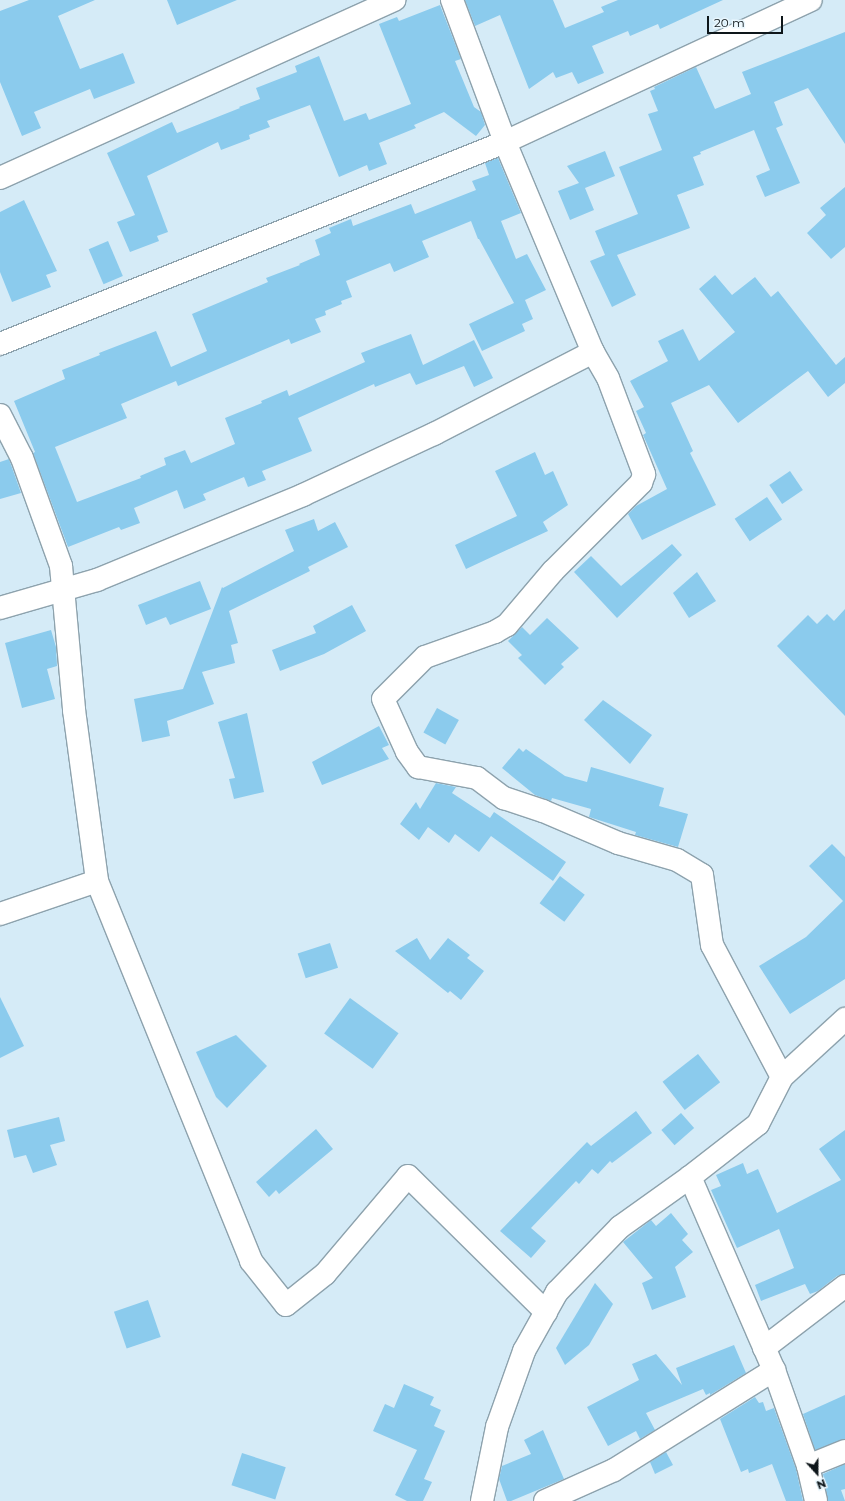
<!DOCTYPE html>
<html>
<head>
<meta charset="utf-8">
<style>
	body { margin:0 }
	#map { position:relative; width:845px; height:1501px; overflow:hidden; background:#d5ebf7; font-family:Montserrat,sans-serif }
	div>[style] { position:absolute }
	.building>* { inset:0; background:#8bcbed; transform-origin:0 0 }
	.roads { filter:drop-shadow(1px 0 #8da2ad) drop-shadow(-1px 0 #8da2ad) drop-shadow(0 1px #8da2ad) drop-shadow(0 -1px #8da2ad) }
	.street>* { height:22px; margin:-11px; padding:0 11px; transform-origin:11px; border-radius:11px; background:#fff }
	span { translate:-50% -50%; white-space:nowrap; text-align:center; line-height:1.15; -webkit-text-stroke:3.5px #e9f7fe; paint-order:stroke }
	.north { position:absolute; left:797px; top:1453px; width:40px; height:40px; -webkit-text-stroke:3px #e9f7fe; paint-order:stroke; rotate:159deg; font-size:11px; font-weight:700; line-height:16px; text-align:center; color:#0e161a }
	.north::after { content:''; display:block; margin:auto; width:14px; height:18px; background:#0e161a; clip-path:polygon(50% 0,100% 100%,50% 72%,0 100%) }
	.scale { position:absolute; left:707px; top:16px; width:76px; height:18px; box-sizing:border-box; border:2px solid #0e161a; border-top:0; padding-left:5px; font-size:12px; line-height:14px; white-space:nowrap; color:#0e161a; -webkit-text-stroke:3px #e9f7fe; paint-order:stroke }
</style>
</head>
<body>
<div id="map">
	<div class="building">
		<i style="clip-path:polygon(29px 0,95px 0,58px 16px,80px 69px,123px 53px,135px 83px,94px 99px,90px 89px,34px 112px,41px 128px,22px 136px,0 82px,0 11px)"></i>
		<i style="clip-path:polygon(167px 0,237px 0,177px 25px)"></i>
		<i style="clip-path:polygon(465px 0,553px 0,565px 28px,604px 12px,601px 7px,618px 0,723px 0,660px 29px,658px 24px,630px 36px,628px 31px,592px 46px,604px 73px,578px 84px,572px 72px,556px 78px,553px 72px,529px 89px,500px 15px,475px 26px)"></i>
		<i style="clip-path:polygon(440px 5px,461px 59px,455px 61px,474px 107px,481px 112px,485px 125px,476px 136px,444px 112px,414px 125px,416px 128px,379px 143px,387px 164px,369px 171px,367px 165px,339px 177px,310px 105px,267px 121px,270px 127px,249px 135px,250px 139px,221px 150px,218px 142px,147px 176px,168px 232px,157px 236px,159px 241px,130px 252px,117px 222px,135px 215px,107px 153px,172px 122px,177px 133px,240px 108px,239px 107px,260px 99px,256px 88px,297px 72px,295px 66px,319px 56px,344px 121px,366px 113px,369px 120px,411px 104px,379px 24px,397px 17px,399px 21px)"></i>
		<i style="clip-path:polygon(845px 32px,845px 144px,808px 88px,774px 102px,783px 125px,776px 128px,800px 183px,765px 197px,756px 176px,770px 170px,754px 130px,700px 152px,701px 154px,693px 157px,704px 185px,677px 195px,690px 228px,617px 255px,636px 295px,612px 307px,590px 261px,605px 255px,595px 231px,638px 214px,619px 167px,662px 150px,648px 114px,658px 111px,650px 91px,655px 89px,654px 87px,696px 67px,715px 109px,751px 94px,742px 72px)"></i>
		<i style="clip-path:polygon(605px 151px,615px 176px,585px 188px,594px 210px,570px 220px,558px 191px,579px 183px,567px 166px)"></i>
		<i style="clip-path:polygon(498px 158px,521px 213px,501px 221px,516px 259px,527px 254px,546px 290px,525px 300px,533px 319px,522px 324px,525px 331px,482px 351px,469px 324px,514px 303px,479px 239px,478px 239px,471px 221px,422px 241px,429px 257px,394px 272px,390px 263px,346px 281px,352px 297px,341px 301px,342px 304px,325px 311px,326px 315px,315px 319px,321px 332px,291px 344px,289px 339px,178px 386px,176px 381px,121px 404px,127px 418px,55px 447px,77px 502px,141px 478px,140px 476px,166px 465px,164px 458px,185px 450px,191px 463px,235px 444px,225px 418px,262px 403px,261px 401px,287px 390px,289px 396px,365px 362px,361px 353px,411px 334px,423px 365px,474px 340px,493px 378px,474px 387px,464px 366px,416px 385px,410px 373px,375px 387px,374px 384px,298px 418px,312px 451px,262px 471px,266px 480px,248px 487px,244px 477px,203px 494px,206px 500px,184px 509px,177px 490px,134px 508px,140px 523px,121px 530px,119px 527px,68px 547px,33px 453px,35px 452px,14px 401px,65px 379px,62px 370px,100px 355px,99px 353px,156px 331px,171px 367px,207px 351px,192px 314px,268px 282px,266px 278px,300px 265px,299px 264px,320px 255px,315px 240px,331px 233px,329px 228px,351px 219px,353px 226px,411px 204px,415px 214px,476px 190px,472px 181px,489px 175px,485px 163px)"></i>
		<i style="clip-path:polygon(845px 187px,845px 247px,831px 259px,807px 233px,826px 215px,820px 208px)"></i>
		<i style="clip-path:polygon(24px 200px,57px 271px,46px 275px,51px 287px,12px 302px,0 272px,0 212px)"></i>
		<i style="left:108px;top:241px;width:38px;height:21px;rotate:67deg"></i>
		<i style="clip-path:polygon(715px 275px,732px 295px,755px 277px,771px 297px,778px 291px,836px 365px,845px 357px,845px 383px,828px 397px,808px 371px,738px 423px,709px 385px,671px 403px,693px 451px,690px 453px,716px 505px,642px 540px,628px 514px,636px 506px,667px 489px,643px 435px,646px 433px,636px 411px,644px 407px,630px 381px,668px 361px,658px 341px,683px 329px,699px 361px,735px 332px,699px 289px)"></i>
		<i style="clip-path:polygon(535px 452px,545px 475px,553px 471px,568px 505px,543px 522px,548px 531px,466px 569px,455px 545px,517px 516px,495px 471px)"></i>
		<i style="clip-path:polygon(9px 459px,21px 493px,0 499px,0 462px)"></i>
		<i style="left:790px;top:471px;width:23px;height:25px;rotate:56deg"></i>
		<i style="left:767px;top:497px;width:27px;height:39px;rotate:56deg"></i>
		<i style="clip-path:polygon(314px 519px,318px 531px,335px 522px,348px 547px,308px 567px,310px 571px,229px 611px,238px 643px,231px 645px,235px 663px,202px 672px,214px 704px,167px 721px,170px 736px,142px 742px,134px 699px,183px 689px,222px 587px,223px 588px,294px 551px,285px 530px)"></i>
		<i style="clip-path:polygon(672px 544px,682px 555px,617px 618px,574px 572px,591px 556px,621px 586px)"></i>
		<i style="clip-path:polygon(697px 572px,716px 601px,689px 618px,673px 593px)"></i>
		<i style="clip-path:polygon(200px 581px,211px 609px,170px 625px,166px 617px,146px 625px,138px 605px)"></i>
		<i style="clip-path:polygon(352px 605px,366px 631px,324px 654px,280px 671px,272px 650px,316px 633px,313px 626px)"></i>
		<i style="clip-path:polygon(845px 609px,845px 716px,777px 646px,808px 615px,817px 624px,827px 614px,834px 621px)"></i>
		<i style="clip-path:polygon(547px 618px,579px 648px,561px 664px,564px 667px,545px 685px,518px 658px,522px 655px,508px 641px,522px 627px,530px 635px)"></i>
		<i style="clip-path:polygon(51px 630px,56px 647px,57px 666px,47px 669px,55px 699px,22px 708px,5px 643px)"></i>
		<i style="clip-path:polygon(603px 700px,652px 735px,630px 764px,584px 720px)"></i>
		<i style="left:437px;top:708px;width:25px;height:28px;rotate:29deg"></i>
		<i style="clip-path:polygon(247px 713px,264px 792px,234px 799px,229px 779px,235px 778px,218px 722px)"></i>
		<i style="clip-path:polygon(379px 726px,389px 745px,382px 748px,389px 759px,322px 785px,312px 762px)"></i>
		<i style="clip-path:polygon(519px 748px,523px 752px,526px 749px,565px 776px,587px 782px,591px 767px,664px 788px,659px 806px,688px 814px,678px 847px,635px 835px,636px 832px,589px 817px,591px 809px,552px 798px,551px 801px,535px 795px,502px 768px)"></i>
		<i style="clip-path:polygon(436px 783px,456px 787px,452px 793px,490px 818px,494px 812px,566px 862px,553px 881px,491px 836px,479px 852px,455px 834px,449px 843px,428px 827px,419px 840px,400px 824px,416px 802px,420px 809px)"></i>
		<i style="clip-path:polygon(832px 844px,845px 857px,845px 979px,790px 1014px,759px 966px,806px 937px,843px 901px,809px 866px)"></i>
		<i style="left:560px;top:876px;width:31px;height:34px;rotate:37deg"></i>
		<i style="clip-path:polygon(417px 938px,430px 960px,448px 938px,470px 955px,467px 958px,484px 971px,461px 1000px,450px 991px,448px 993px,395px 951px)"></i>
		<i style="left:330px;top:943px;width:26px;height:34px;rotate:72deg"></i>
		<i style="clip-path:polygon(0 997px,24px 1046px,0 1058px)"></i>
		<i style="left:350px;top:998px;width:60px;height:44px;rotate:36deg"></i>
		<i style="clip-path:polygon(236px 1035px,267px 1066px,227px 1108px,216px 1097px,196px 1052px)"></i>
		<i style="left:698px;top:1054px;width:36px;height:45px;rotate:52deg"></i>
		<i style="clip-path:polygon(636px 1111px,652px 1133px,612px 1163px,610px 1161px,598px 1174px,592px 1169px,579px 1184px,576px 1181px,531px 1228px,546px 1241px,531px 1258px,500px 1231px,587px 1142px,591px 1146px)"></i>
		<i style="left:681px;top:1113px;width:20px;height:26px;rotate:49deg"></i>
		<i style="clip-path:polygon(59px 1117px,65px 1141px,50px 1145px,57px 1165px,33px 1173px,26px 1155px,14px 1158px,7px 1130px)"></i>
		<i style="clip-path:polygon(316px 1129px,333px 1149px,279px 1194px,276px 1190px,269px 1197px,256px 1182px)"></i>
		<i style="clip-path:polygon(845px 1130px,845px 1274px,837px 1276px,818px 1291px,810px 1294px,805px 1284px,761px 1301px,755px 1285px,794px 1268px,779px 1229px,737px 1248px,711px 1190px,721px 1186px,716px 1175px,743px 1163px,747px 1174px,758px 1169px,777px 1213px,841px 1180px,819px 1149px)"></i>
		<i style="clip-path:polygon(671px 1213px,688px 1234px,682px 1240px,693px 1252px,675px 1267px,686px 1297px,652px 1310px,642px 1283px,653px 1278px,623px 1242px,651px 1220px,656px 1226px)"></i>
		<i style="clip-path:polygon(595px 1283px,613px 1304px,589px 1345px,565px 1365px,556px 1348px)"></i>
		<i style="left:148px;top:1300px;width:39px;height:36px;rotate:71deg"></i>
		<i style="clip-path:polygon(734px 1345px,746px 1373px,710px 1395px,710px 1393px,706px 1395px,703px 1389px,646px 1413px,655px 1430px,640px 1439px,636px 1431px,608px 1446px,587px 1407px,639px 1380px,632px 1364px,656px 1354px,682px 1385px,676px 1368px)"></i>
		<i style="clip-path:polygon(404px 1384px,434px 1397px,430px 1405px,441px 1410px,434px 1426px,445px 1431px,424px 1479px,432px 1482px,423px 1501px,407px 1501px,395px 1495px,417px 1450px,373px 1431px,385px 1404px,394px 1408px)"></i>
		<i style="clip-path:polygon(845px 1395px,845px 1439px,815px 1450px,803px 1414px)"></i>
		<i style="clip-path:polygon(755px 1397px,759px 1403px,763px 1402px,766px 1411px,774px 1408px,796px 1469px,803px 1501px,786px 1501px,772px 1464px,749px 1473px,748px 1469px,741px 1472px,720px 1419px)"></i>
		<i style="clip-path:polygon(543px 1430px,564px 1479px,511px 1501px,507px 1501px,499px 1479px,502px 1466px,531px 1454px,524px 1440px)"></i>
		<i style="clip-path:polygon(666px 1452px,673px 1465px,655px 1474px,650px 1462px)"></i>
		<i style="left:242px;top:1453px;width:46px;height:34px;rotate:18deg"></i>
		<i style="clip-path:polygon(845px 1464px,845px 1489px,841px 1490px,845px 1501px,828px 1501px,823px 1474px)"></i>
	</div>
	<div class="roads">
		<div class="street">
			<i style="left:452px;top:0;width:152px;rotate:69.5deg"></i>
			<i style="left:505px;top:142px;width:228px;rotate:67.3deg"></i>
			<i style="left:593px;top:352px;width:30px;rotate:60deg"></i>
			<i style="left:608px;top:378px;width:103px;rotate:69.4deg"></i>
			<i style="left:644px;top:474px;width:9px;rotate:108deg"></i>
			<i style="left:641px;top:483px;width:124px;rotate:135deg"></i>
			<i style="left:553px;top:571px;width:71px;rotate:130.4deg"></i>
			<i style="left:507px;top:625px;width:14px;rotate:150deg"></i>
			<i style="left:495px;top:632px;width:74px;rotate:160.3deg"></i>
			<i style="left:425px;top:657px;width:59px;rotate:135deg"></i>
			<i style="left:383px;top:699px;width:58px;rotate:65.6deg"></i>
			<i style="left:407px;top:752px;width:19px;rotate:54deg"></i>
			<i style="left:418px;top:767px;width:60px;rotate:10.6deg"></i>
			<i style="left:477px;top:778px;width:34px;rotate:37deg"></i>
			<i style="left:504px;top:798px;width:41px;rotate:18.4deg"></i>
			<i style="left:543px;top:811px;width:82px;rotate:23.1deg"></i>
			<i style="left:618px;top:843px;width:61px;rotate:16.1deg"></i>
			<i style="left:677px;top:860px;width:29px;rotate:31deg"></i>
			<i style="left:702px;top:875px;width:71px;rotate:81.9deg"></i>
			<i style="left:712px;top:945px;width:149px;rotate:62.1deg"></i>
			<i style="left:0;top:178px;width:433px;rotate:-24.3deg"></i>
			<i style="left:0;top:344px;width:544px;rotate:-21.8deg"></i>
			<i style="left:505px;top:142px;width:337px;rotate:-24.9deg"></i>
			<i style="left:0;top:415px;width:48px;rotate:62.9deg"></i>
			<i style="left:22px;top:458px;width:115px;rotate:70.1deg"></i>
			<i style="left:61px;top:566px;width:145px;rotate:84.8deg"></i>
			<i style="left:74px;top:710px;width:173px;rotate:82.3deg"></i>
			<i style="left:97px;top:881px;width:410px;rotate:67.9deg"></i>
			<i style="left:251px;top:1261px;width:56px;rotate:51.5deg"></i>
			<i style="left:286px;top:1305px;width:50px;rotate:-38.5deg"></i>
			<i style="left:325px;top:1274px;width:128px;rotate:-49.7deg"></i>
			<i style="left:408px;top:1176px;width:194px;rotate:44.6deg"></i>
			<i style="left:0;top:608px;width:101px;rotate:-16.1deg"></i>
			<i style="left:97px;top:580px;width:223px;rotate:-22.4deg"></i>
			<i style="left:303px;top:495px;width:145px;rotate:-25deg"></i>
			<i style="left:434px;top:434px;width:179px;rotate:-27.3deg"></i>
			<i style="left:0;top:914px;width:102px;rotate:-18.8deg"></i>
			<i style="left:690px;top:1177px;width:210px;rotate:66.5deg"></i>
			<i style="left:774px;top:1370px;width:102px;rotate:70.5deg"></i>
			<i style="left:808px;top:1466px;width:36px;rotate:77deg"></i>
			<i style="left:764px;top:1348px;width:102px;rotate:-37.4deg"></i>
			<i style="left:808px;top:1466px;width:40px;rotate:-22deg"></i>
			<i style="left:482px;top:1501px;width:76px;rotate:-78.5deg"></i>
			<i style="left:497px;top:1427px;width:81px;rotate:-70.4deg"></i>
			<i style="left:524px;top:1351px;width:68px;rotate:-60.8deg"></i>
			<i style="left:557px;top:1292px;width:91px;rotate:-45.9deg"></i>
			<i style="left:620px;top:1227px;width:86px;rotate:-35.5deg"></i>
			<i style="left:690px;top:1177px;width:86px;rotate:-37.9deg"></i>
			<i style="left:758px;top:1124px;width:53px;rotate:-62.9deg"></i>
			<i style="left:782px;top:1077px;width:86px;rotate:-42.6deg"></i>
			<i style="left:545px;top:1501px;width:76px;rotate:-24.2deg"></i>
			<i style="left:614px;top:1470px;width:189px;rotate:-32deg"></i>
		</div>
	</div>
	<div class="north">N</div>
	<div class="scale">20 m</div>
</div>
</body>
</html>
